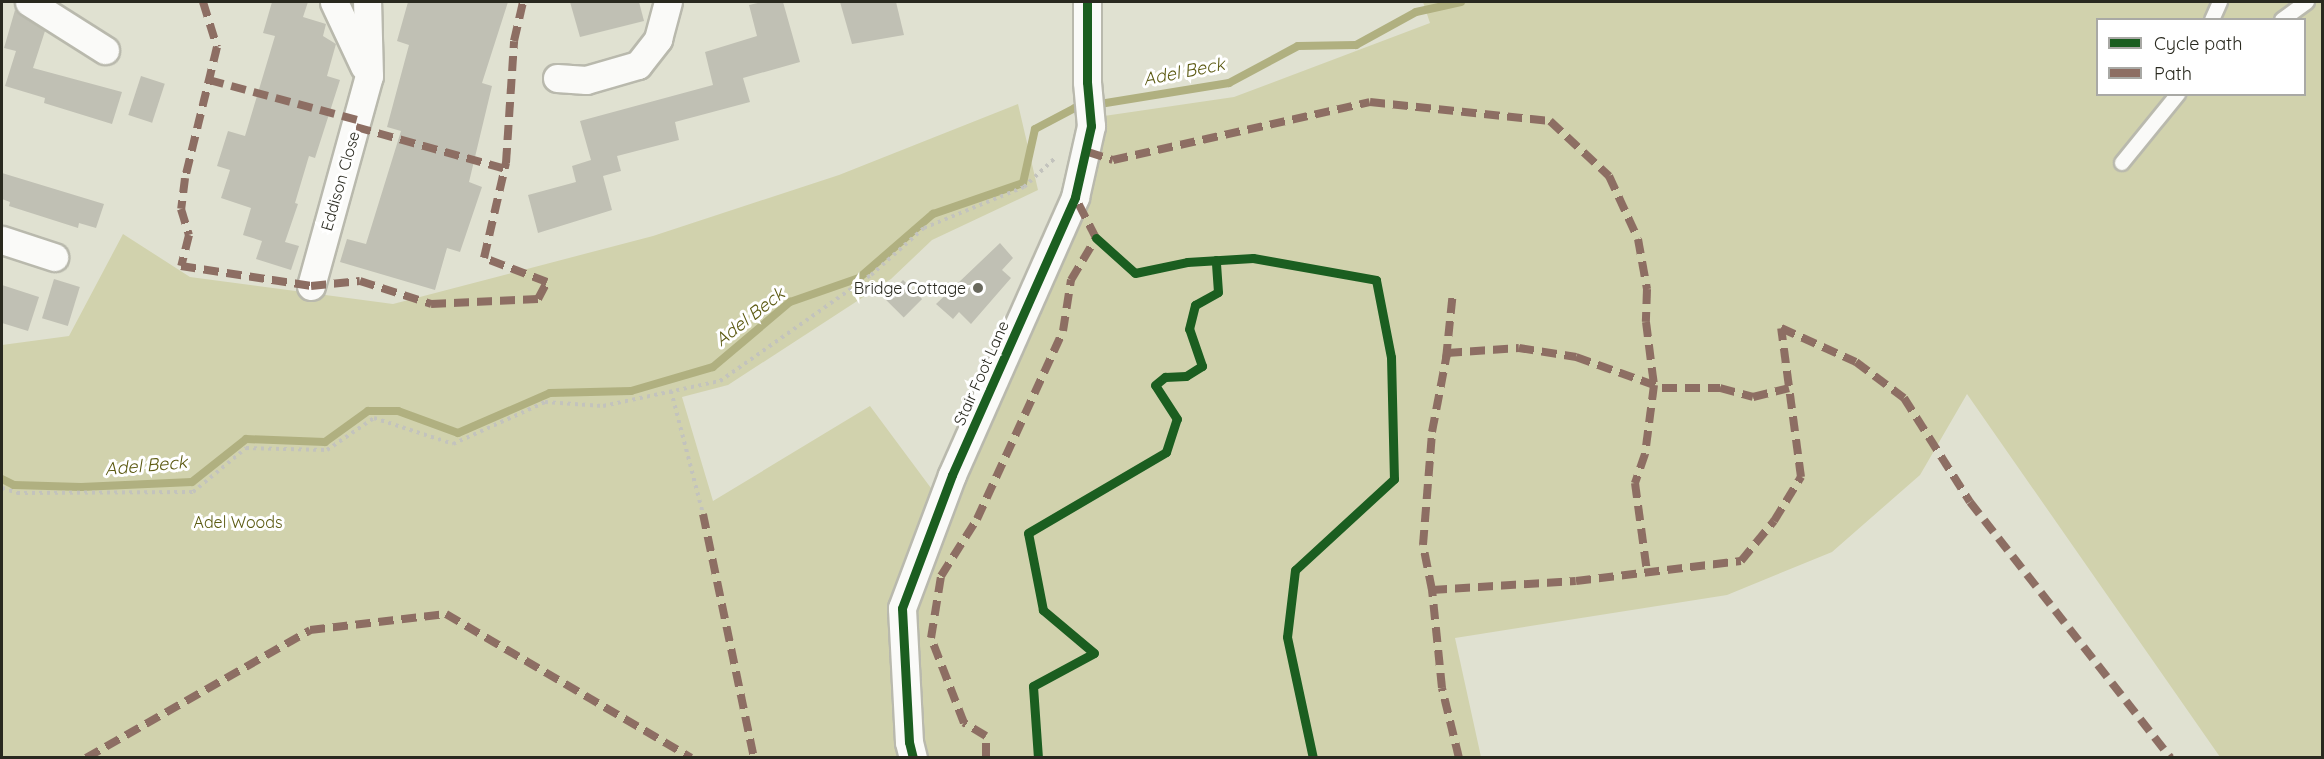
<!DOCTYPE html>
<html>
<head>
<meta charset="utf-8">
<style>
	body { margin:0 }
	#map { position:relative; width:2324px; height:759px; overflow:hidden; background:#e0e1d1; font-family:Quicksand,sans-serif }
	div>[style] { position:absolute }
	.green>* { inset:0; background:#d1d2ad }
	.stream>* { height:8px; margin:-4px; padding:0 4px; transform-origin:4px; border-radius:4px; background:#b0b080 }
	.building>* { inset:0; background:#c0c0b4; transform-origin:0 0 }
	.path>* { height:4px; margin-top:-2px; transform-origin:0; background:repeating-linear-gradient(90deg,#c3c3bd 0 3px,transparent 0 7.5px) }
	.roads { filter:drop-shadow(2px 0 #b9b9ad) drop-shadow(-2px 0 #b9b9ad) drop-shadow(0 2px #b9b9ad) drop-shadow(0 -2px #b9b9ad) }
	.service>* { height:14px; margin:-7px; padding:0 7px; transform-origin:7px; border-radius:7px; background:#fafaf8 }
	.minor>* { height:27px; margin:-13.5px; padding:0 13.5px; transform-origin:13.5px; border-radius:13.5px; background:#fafaf8 }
	.quiet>* { height:8px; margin-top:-4px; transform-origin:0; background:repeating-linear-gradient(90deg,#8d6e63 0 15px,transparent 0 23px) }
	.cycleway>* { height:9px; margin:-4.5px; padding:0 4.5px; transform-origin:4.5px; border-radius:4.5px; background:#1b5e20 }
	.dots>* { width:16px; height:16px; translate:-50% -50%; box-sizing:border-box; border:3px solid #fff; border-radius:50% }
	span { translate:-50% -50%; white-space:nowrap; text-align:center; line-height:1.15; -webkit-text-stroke:6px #fff; paint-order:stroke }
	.street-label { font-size:16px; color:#29291f }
	.poi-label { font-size:16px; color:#29291f }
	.right { translate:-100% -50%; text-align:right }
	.park-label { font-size:16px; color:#5b5a11 }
	.water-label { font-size:18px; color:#5c5a12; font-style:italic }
	.frame { position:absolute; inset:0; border:3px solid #29291f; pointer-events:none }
	.legend { position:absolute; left:2096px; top:18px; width:210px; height:78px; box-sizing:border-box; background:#fff; border:2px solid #a9a9a5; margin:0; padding:8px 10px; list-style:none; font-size:18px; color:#29291f }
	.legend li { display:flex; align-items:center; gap:12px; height:30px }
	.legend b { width:30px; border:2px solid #a9a9a5 }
</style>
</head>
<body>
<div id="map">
	<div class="green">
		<i style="clip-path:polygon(evenodd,1423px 2px,2322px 2px,2322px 757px,2220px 757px,1967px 394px,1920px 475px,1832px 552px,1727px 595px,1455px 638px,1481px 757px,2px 757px,2px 345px,69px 336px,123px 234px,190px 277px,393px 304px,653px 236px,839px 175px,1018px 104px,1038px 190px,932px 240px,891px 279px,728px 385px,682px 397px,713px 501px,870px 406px,948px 511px,1078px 220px,1104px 116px,1234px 97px,1430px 23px,1423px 2px,2098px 20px,2304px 20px,2304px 94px,2098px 94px,2098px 20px)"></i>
	</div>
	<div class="stream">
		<i style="left:2px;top:479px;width:13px;rotate:27deg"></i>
		<i style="left:14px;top:485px;width:67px;rotate:1.7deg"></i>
		<i style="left:81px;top:487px;width:111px;rotate:-2.6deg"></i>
		<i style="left:192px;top:482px;width:69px;rotate:-38.5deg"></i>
		<i style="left:246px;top:439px;width:79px;rotate:2.2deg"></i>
		<i style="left:325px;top:442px;width:53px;rotate:-35.8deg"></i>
		<i style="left:368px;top:411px;width:30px"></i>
		<i style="left:398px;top:411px;width:64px;rotate:20.1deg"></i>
		<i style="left:458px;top:433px;width:100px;rotate:-23.5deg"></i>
		<i style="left:550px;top:393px;width:81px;rotate:-1.4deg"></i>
		<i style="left:631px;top:391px;width:85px;rotate:-16.3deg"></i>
		<i style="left:713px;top:367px;width:101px;rotate:-40.2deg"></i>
		<i style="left:790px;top:302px;width:73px;rotate:-19.2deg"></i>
		<i style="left:859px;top:278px;width:98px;rotate:-40.9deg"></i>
		<i style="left:933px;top:214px;width:95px;rotate:-19deg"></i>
		<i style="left:1023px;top:183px;width:55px;rotate:-77.5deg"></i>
		<i style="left:1035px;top:129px;width:45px;rotate:-27.7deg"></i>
		<i style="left:1075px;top:108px;width:156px;rotate:-9.2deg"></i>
		<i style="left:1229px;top:83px;width:78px;rotate:-28.2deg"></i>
		<i style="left:1298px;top:46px;width:58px;rotate:-1deg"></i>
		<i style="left:1356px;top:45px;width:68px;rotate:-28.8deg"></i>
		<i style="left:1416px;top:12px;width:46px;rotate:-12.5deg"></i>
	</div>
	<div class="building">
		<i style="clip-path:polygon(272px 2px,308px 2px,303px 17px,326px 24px,323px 36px,336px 44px,327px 76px,340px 80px,315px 158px,309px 156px,295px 203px,298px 204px,285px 242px,299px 246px,291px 270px,256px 259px,262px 241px,243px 235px,251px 208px,221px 198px,230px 170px,217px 166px,228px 131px,245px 136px,275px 36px,263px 33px)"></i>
		<i style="clip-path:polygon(408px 2px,508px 2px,482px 83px,492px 86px,469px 182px,482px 187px,460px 252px,447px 248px,435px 290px,340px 262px,347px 239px,366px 244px,401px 131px,387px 127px,409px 45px,397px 41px)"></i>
		<i style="clip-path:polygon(570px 2px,639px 2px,644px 21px,580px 37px)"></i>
		<i style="clip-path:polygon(762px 2px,783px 2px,800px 62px,743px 78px,750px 102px,675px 122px,679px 140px,617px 156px,621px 171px,603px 176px,612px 210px,538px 233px,528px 195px,576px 182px,572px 166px,591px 160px,580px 121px,713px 85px,705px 52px,757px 36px,749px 5px)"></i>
		<i style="clip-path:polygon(840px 2px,896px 2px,904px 35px,852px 44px)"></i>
		<i style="clip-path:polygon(15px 10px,45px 31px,33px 68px,122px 92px,112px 124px,44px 103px,45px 98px,5px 86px,16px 51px,4px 48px)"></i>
		<i style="left:141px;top:76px;width:25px;height:41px;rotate:18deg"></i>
		<i style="clip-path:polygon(2px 173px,104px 204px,96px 228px,79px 223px,78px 228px,9px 206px,10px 202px,2px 199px)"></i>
		<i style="clip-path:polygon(1000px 243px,1013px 258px,1002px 270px,1011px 278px,971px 324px,959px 312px,953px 319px,936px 304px)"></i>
		<i style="left:54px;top:279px;width:27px;height:41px;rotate:17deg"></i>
		<i style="left:903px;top:280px;width:27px;height:26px;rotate:45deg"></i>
		<i style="clip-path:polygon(2px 285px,39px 297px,28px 331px,2px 323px)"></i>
	</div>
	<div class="path">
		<i style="left:671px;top:391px;width:127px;rotate:75.4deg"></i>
		<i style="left:2px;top:488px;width:16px;rotate:18deg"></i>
		<i style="left:17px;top:493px;width:176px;rotate:-0.3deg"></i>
		<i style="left:193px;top:492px;width:69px;rotate:-39.7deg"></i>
		<i style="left:246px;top:448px;width:81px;rotate:1.4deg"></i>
		<i style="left:327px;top:450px;width:57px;rotate:-34.2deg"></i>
		<i style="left:374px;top:418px;width:83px;rotate:18.2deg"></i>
		<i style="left:453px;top:444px;width:101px;rotate:-24.5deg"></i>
		<i style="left:545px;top:402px;width:58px;rotate:3.9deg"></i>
		<i style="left:603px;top:406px;width:120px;rotate:-12.1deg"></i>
		<i style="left:720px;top:381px;width:184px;rotate:-35.1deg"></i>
		<i style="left:871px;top:275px;width:71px;rotate:-41.6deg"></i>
		<i style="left:924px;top:228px;width:108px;rotate:-22.3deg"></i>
		<i style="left:1024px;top:187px;width:41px;rotate:-43deg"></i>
	</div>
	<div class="roads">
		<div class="service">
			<i style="left:2212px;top:20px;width:20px;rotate:-66deg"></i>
			<i style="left:2282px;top:20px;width:31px;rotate:-36deg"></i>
			<i style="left:2122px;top:163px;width:89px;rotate:-50.9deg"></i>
		</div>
		<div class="minor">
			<i style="left:29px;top:2px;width:90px;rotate:32.3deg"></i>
			<i style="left:334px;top:2px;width:71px;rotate:64.9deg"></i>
			<i style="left:557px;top:78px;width:29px;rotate:4deg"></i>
			<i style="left:586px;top:80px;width:54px;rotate:-16.1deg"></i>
			<i style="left:638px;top:65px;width:33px;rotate:-52deg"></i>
			<i style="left:658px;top:39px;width:38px;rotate:-75deg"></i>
			<i style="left:2px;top:240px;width:55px;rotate:18.1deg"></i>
			<i style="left:311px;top:286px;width:218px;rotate:-74.6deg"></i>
			<i style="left:369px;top:76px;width:74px;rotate:-91.5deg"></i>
			<i style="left:913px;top:758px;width:16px;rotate:-104deg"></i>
			<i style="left:909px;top:742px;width:134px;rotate:-93deg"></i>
			<i style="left:902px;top:608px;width:142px;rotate:-69.4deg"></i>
			<i style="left:952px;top:475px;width:304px;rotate:-66.1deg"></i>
			<i style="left:1075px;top:197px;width:73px;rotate:-77.3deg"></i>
			<i style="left:1091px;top:126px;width:44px;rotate:-95.2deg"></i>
			<i style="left:1087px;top:82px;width:80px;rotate:-90deg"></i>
		</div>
	</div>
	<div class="quiet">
		<i style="left:203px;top:2px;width:47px;rotate:72.7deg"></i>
		<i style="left:217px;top:47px;width:135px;rotate:103.7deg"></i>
		<i style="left:185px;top:178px;width:31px;rotate:97deg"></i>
		<i style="left:181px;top:209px;width:27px;rotate:73deg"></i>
		<i style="left:189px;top:235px;width:32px;rotate:104deg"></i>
		<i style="left:181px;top:266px;width:132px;rotate:8.7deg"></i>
		<i style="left:311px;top:286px;width:49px;rotate:-5.8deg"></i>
		<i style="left:360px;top:281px;width:75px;rotate:17.9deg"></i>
		<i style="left:431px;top:304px;width:107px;rotate:-2.7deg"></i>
		<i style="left:538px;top:299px;width:19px;rotate:-62deg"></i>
		<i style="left:547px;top:282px;width:67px;rotate:-159.1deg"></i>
		<i style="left:484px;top:258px;width:98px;rotate:-77deg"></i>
		<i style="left:506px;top:163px;width:122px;rotate:-86.2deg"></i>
		<i style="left:514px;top:41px;width:40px;rotate:-77deg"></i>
		<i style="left:209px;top:80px;width:153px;rotate:15.1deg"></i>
		<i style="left:356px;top:127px;width:155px;rotate:15.7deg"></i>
		<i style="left:1088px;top:152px;width:26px;rotate:18deg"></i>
		<i style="left:1113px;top:160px;width:263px;rotate:-12.7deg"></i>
		<i style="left:1370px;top:102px;width:181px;rotate:6deg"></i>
		<i style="left:1550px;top:121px;width:81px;rotate:43deg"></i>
		<i style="left:1609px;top:176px;width:69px;rotate:65.3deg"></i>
		<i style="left:1638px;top:239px;width:51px;rotate:79.8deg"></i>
		<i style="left:1647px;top:289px;width:33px;rotate:92deg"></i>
		<i style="left:1646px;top:322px;width:64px;rotate:82.8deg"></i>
		<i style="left:1654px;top:385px;width:70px;rotate:97.4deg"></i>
		<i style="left:1645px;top:454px;width:31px;rotate:109deg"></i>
		<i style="left:1635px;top:483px;width:90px;rotate:82.3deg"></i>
		<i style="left:1446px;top:359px;width:68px;rotate:-84.1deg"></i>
		<i style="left:703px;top:514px;width:249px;rotate:78.2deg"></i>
		<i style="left:1432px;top:590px;width:144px;rotate:-3.6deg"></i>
		<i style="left:1576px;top:581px;width:166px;rotate:-6.9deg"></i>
		<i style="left:1741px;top:561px;width:52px;rotate:-50.5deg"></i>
		<i style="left:1774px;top:521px;width:52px;rotate:-58.5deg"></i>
		<i style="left:1801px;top:477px;width:150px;rotate:-97.6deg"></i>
		<i style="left:1781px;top:328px;width:82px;rotate:24.4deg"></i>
		<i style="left:1856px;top:362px;width:60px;rotate:36.9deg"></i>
		<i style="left:1904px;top:398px;width:123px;rotate:57.6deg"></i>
		<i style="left:1970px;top:502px;width:325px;rotate:51.9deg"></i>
		<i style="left:86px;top:758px;width:258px;rotate:-29.7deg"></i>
		<i style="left:310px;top:630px;width:137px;rotate:-6.7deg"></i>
		<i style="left:446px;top:614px;width:284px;rotate:30.4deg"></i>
		<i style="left:986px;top:758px;width:22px;rotate:-90deg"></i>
		<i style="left:986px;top:736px;width:26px;rotate:-149deg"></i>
		<i style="left:964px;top:723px;width:91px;rotate:-111.2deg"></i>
		<i style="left:931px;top:638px;width:63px;rotate:-80.8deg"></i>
		<i style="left:941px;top:576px;width:67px;rotate:-57.7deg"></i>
		<i style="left:977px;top:519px;width:207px;rotate:-65.4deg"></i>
		<i style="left:1063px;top:331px;width:52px;rotate:-81.1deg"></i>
		<i style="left:1071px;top:280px;width:49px;rotate:-59.2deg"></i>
		<i style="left:1096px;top:238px;width:46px;rotate:-117.1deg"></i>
		<i style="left:1459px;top:758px;width:72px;rotate:-103.7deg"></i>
		<i style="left:1442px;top:688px;width:99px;rotate:-95.8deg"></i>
		<i style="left:1432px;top:590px;width:46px;rotate:-101.3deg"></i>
		<i style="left:1423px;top:545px;width:113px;rotate:-85.4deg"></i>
		<i style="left:1432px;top:432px;width:80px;rotate:-79.2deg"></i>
		<i style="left:1447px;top:353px;width:72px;rotate:-4deg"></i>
		<i style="left:1519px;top:348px;width:58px;rotate:9deg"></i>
		<i style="left:1576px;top:357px;width:91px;rotate:19.8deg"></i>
		<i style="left:1662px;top:388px;width:58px"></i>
		<i style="left:1720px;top:388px;width:34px;rotate:15deg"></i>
		<i style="left:1753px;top:397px;width:37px;rotate:-14deg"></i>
	</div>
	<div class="cycleway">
		<i style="left:1096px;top:238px;width:52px;rotate:41.9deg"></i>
		<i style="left:1135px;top:273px;width:53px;rotate:-11.9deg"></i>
		<i style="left:1187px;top:262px;width:66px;rotate:-3.5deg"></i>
		<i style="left:1253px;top:258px;width:125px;rotate:10.1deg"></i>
		<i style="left:1376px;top:280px;width:78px;rotate:79deg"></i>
		<i style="left:1391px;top:357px;width:122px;rotate:88.6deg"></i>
		<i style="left:1394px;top:479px;width:134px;rotate:137.4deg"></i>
		<i style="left:1295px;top:570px;width:67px;rotate:96.8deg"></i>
		<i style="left:1287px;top:637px;width:124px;rotate:77.9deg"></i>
		<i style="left:913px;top:758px;width:16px;rotate:-104deg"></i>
		<i style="left:909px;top:742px;width:134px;rotate:-93deg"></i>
		<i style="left:902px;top:608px;width:142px;rotate:-69.4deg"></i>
		<i style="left:952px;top:475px;width:304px;rotate:-66.1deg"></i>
		<i style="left:1075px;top:197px;width:73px;rotate:-77.3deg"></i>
		<i style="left:1091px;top:126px;width:44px;rotate:-95.2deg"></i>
		<i style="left:1087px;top:82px;width:80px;rotate:-90deg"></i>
		<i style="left:1038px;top:758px;width:72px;rotate:-94deg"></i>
		<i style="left:1033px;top:686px;width:69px;rotate:-28.4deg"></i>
		<i style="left:1094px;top:653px;width:67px;rotate:-139.9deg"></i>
		<i style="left:1043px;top:610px;width:78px;rotate:-101deg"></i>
		<i style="left:1028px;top:533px;width:160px;rotate:-30.4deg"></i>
		<i style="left:1166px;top:452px;width:35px;rotate:-72deg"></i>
		<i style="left:1177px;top:419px;width:40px;rotate:-122.9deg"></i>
		<i style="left:1155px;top:385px;width:13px;rotate:-39deg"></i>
		<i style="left:1165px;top:377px;width:21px;rotate:-3deg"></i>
		<i style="left:1186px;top:376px;width:19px;rotate:-32deg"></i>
		<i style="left:1202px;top:366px;width:39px;rotate:-109deg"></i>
		<i style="left:1189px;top:329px;width:25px;rotate:-76deg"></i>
		<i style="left:1195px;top:305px;width:26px;rotate:-29deg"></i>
		<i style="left:1218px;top:292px;width:32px;rotate:-94deg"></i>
	</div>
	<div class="dots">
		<i style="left:978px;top:288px;background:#69695d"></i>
	</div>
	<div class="street-label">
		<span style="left:340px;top:181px;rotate:-74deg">Eddison Close</span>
		<span style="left:981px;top:373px;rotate:-66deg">Stair Foot Lane</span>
	</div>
	<div class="poi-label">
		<span class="right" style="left:966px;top:288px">Bridge Cottage</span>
	</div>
	<div class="park-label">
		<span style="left:238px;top:522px">Adel Woods</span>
	</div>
	<div class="water-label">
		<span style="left:1184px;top:72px;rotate:-11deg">Adel Beck</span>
		<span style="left:750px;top:317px;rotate:-38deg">Adel Beck</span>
		<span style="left:146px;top:466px;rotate:-5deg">Adel Beck</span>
	</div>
	<div class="frame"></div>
	<ul class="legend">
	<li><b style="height:8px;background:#1b5e20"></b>Cycle path</li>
	<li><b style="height:8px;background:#8d6e63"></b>Path</li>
	</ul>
</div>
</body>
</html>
